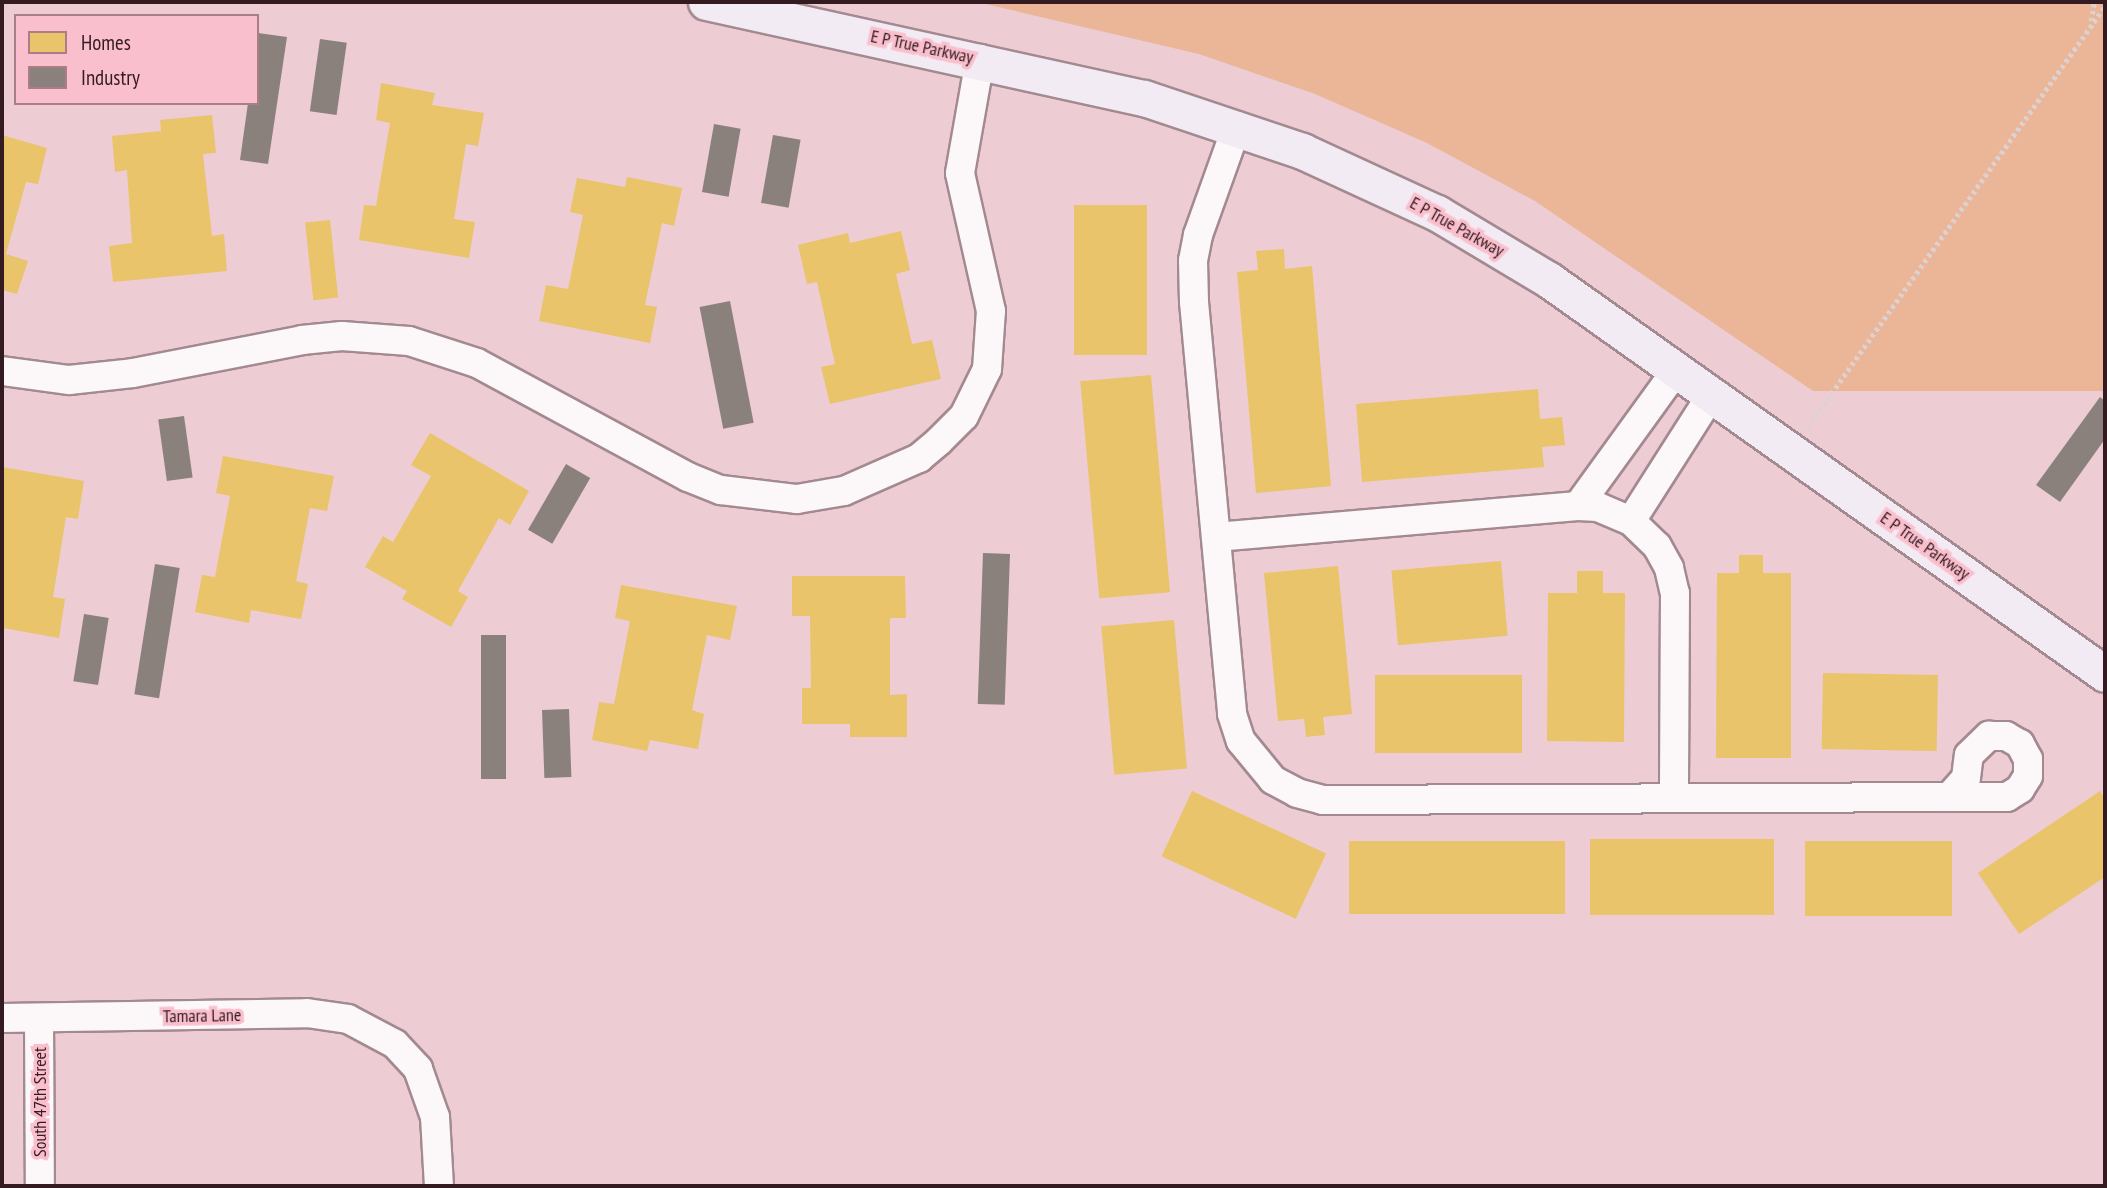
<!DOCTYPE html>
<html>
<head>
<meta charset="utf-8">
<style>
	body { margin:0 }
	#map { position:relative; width:2107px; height:1188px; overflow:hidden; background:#edccd4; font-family:"PT Sans Narrow",sans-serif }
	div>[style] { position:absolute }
	.green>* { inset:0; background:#eab697 }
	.homes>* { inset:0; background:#e9c46a; transform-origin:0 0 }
	.industry>* { inset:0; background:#8a817c; transform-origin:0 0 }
	.path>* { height:4.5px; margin-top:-2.25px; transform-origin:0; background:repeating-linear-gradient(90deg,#dcd2d4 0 3.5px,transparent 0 7px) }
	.roads { filter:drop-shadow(2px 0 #a38990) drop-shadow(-2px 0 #a38990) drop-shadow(0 2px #a38990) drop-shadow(0 -2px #a38990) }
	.minor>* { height:28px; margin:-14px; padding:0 14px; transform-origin:14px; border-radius:14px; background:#fcf7f9 }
	.major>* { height:35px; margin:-17.5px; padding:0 17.5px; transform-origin:17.5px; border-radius:17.5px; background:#f2ebf3 }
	span { translate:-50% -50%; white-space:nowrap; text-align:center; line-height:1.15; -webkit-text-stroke:7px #fabfcd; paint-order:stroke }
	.street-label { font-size:18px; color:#341a21 }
	.frame { position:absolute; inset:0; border:4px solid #341a21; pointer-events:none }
	.legend { position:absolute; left:14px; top:14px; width:245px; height:91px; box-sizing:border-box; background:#fabfcd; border:2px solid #ab7d88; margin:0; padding:9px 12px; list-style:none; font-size:21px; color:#341a21 }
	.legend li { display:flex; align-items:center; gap:14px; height:35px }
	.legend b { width:35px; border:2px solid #ab7d88 }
</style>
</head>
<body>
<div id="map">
	<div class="green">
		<i style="clip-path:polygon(977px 2px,2105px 2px,2105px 391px,1813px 391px,1535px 201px,1427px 143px,1315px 94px,1199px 54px)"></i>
	</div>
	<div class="homes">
		<i style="clip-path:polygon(381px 83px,435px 93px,432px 105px,484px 113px,478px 146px,466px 144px,454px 219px,475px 222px,469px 258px,359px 240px,364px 205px,376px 206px,390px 123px,376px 120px)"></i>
		<i style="clip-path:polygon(212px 115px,216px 153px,203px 154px,212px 236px,224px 234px,227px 271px,113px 282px,109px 246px,132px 243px,127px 170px,115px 172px,112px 136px,161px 131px,160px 120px)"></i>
		<i style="clip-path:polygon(2px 135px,47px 148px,38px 184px,26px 182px,6px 254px,28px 261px,17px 294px,2px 290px)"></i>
		<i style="clip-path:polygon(627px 177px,682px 188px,674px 226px,662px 223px,645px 305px,657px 307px,650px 343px,539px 321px,546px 285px,568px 289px,583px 215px,570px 212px,577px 178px,625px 187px)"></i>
		<i style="left:1074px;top:205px;width:73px;height:150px"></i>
		<i style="left:330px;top:220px;width:78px;height:25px;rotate:84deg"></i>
		<i style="clip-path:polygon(901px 231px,910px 270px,896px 274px,912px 344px,932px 340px,941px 379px,830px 404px,821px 367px,835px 364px,817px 282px,807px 284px,798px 245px,848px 233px,850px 243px)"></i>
		<i style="clip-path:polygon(1284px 249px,1285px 269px,1312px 266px,1331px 486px,1256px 493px,1237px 272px,1258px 270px,1256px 251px)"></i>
		<i style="left:1151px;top:375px;width:218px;height:71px;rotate:85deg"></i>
		<i style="clip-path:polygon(1538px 389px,1540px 419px,1562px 417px,1565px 445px,1542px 447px,1544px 467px,1362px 482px,1356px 404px)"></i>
		<i style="clip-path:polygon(430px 433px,529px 491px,510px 525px,499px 518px,458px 591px,468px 597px,451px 627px,402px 599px,407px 591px,365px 567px,383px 536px,393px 542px,431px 476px,411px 465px)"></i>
		<i style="clip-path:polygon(223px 456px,334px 476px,327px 511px,310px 508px,296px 581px,308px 584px,301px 619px,251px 610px,249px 623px,195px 612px,202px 575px,215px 577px,230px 496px,216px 493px)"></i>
		<i style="clip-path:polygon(2px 467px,84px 481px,78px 519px,66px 517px,53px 597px,65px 599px,59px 638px,3px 628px)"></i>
		<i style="clip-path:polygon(1739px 555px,1763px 555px,1763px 573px,1791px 573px,1791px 758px,1716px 758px,1717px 573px,1739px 573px)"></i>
		<i style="left:1501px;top:561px;width:75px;height:110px;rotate:85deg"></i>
		<i style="clip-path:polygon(1338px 566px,1352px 714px,1323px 717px,1325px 735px,1306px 737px,1304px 719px,1278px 721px,1264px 573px)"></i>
		<i style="clip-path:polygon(1577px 571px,1603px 571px,1603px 593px,1625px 593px,1624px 742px,1547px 741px,1548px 593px,1577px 593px)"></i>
		<i style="clip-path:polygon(792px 576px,905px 576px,906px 618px,890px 618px,890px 695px,907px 694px,907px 737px,850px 737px,850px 724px,802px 724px,802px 688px,811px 688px,810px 616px,792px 616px)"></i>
		<i style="clip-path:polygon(621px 585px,737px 606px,730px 640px,707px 635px,692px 710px,704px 714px,698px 749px,650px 740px,647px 751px,592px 740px,599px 702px,614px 704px,630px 621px,615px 618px)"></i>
		<i style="left:1174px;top:620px;width:149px;height:73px;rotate:85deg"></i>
		<i style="left:1823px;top:673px;width:115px;height:76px;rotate:1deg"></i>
		<i style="left:1522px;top:675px;width:78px;height:147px;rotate:90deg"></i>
		<i style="left:1192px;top:791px;width:148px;height:72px;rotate:25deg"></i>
		<i style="clip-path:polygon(2100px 791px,2105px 799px,2105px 877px,2019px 934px,1978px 873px)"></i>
		<i style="left:1590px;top:839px;width:184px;height:76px"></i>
		<i style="left:1349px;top:841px;width:216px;height:73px"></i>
		<i style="left:1805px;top:841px;width:147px;height:75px"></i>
	</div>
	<div class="industry">
		<i style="clip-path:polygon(258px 33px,287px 37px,268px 164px,240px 160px,248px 103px,257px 103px)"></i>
		<i style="left:320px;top:39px;width:27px;height:73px;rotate:8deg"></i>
		<i style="left:714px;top:124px;width:27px;height:69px;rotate:10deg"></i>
		<i style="left:773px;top:135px;width:28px;height:69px;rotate:10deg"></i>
		<i style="left:730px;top:301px;width:124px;height:31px;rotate:79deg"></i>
		<i style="clip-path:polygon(2100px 397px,2105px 401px,2105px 439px,2060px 502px,2036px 485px)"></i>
		<i style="left:184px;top:416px;width:62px;height:26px;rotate:82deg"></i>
		<i style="left:566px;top:464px;width:28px;height:76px;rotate:30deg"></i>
		<i style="left:983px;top:553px;width:27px;height:151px;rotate:2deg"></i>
		<i style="left:155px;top:564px;width:25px;height:132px;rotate:9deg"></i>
		<i style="left:84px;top:614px;width:25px;height:68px;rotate:9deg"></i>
		<i style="left:481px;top:635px;width:25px;height:144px"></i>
		<i style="left:569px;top:709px;width:68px;height:27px;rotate:88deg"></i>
	</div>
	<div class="path">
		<i style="left:2091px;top:21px;width:19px;rotate:-81deg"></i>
		<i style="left:1807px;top:428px;width:517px;rotate:-54.77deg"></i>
	</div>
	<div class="roads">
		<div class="minor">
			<i style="left:1237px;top:126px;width:116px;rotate:109.7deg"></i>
			<i style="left:1198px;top:235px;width:26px;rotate:101deg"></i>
			<i style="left:1193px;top:261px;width:41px;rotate:88.6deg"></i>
			<i style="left:1194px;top:302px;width:414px;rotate:84.7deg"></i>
			<i style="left:1232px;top:714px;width:28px;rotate:72deg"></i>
			<i style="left:1241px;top:741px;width:50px;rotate:50.6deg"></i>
			<i style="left:1273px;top:780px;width:27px;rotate:28deg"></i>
			<i style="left:1297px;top:793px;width:27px;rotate:15deg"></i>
			<i style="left:1323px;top:800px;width:626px;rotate:-0.27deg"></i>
			<i style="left:2px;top:371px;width:68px;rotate:7.7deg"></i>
			<i style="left:69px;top:380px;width:64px;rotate:-6.2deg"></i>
			<i style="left:133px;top:373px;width:172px;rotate:-11deg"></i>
			<i style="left:302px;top:340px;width:40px;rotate:-5.7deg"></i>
			<i style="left:342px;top:336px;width:67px;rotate:4.3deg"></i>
			<i style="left:409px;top:341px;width:71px;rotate:17.9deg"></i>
			<i style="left:477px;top:363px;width:240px;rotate:28.4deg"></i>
			<i style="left:688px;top:477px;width:35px;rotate:22deg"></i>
			<i style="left:721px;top:490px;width:77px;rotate:6.8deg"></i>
			<i style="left:797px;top:499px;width:48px;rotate:-9.7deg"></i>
			<i style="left:844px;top:491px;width:82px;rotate:-23.7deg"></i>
			<i style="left:919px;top:458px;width:26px;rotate:-40deg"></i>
			<i style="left:939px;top:441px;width:35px;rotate:-45deg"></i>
			<i style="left:964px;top:416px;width:52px;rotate:-63.9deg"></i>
			<i style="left:987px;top:369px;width:58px;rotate:-86.1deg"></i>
			<i style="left:991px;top:311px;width:141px;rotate:-102.7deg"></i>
			<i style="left:960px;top:173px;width:116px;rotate:-80deg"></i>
			<i style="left:1578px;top:506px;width:169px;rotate:-54.1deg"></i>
			<i style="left:1631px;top:521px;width:151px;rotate:-57.5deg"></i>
			<i style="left:1216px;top:537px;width:363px;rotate:-4.9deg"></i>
			<i style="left:1578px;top:506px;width:20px;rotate:3deg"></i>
			<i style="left:1598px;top:507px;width:36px;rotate:23deg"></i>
			<i style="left:1631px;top:521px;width:36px;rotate:44deg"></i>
			<i style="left:1657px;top:546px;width:25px;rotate:61deg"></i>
			<i style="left:1669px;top:568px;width:26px;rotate:77deg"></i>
			<i style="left:1675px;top:593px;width:205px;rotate:90.3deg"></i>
			<i style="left:1989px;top:736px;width:17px"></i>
			<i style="left:2006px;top:736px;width:16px;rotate:30deg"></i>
			<i style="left:2020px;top:744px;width:17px;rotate:62deg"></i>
			<i style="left:2028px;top:759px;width:17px;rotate:90deg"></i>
			<i style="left:2028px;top:776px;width:15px;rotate:122deg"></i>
			<i style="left:2020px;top:789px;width:15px;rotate:148deg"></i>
			<i style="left:2007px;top:797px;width:58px;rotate:180deg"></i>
			<i style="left:1949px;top:797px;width:25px;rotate:-48deg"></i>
			<i style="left:1966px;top:778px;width:23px;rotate:-83deg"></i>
			<i style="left:1969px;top:755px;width:28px;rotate:-44deg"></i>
			<i style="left:2px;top:1018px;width:305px;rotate:-0.9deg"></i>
			<i style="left:307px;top:1013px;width:41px;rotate:8.3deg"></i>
			<i style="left:348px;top:1019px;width:53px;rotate:28deg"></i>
			<i style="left:395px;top:1044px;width:34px;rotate:47deg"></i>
			<i style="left:418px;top:1069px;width:51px;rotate:70.5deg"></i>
			<i style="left:435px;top:1117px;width:69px;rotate:86.7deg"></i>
			<i style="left:39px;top:1018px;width:168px;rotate:89.7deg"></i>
		</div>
		<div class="major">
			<i style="left:706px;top:2px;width:448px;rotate:12.4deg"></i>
			<i style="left:1144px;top:98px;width:167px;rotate:18.5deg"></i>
			<i style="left:1302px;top:151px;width:149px;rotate:24.7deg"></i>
			<i style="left:1437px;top:213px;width:131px;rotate:30.9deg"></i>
			<i style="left:1549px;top:280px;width:681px;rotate:35.32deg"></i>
		</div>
	</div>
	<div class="street-label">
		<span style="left:922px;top:47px;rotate:12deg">E P True Parkway</span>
		<span style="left:1457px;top:227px;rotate:29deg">E P True Parkway</span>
		<span style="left:1925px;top:546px;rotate:35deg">E P True Parkway</span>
		<span style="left:202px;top:1016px;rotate:-1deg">Tamara Lane</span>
		<span style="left:40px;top:1102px;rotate:-90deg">South 47th Street</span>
	</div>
	<div class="frame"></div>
	<ul class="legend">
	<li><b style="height:19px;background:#e9c46a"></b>Homes</li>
	<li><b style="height:19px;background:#8a817c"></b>Industry</li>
	</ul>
</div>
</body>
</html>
